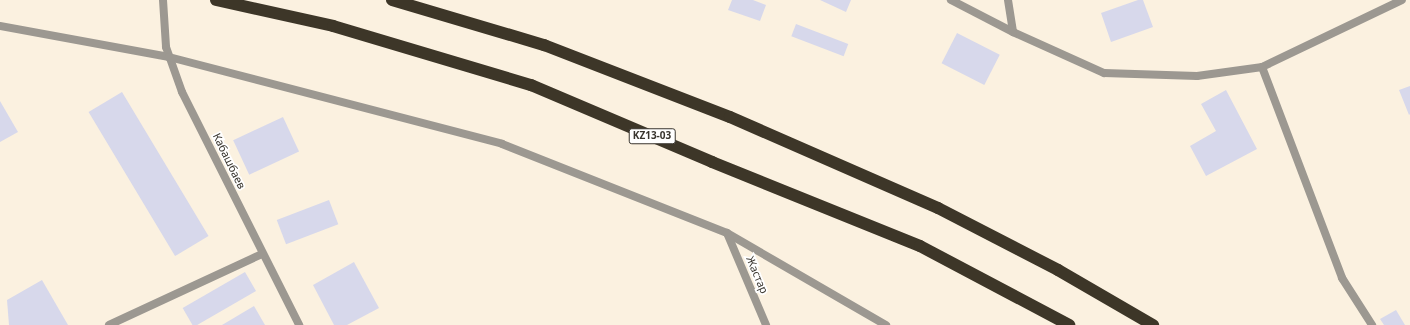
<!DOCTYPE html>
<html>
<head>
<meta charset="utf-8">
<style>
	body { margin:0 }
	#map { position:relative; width:1410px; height:325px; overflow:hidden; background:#fbf1e0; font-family:"Noto Sans",sans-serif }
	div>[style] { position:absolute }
	.building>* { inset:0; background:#d7d8eb; transform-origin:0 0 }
	.street>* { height:8px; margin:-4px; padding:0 4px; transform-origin:4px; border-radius:4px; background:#9c9891 }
	.highway>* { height:12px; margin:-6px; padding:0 6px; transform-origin:6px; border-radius:6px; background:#3d3628 }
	span { translate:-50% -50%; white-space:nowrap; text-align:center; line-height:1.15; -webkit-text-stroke:3.5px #fff; paint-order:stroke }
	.shield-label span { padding:1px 3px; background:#fff; border:1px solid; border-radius:3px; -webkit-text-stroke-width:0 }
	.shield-label { font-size:10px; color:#39352e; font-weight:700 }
	.street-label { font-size:11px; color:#39352e }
</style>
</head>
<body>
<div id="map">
	<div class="building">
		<i style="clip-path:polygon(732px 0,753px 0,766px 5px,760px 21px,728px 10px)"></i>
		<i style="clip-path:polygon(820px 0,851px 0,846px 12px)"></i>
		<i style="clip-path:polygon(1138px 0,1143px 0,1153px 27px,1111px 42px,1101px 13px)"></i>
		<i style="left:796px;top:24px;width:56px;height:13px;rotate:21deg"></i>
		<i style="left:957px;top:33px;width:48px;height:34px;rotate:27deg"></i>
		<i style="clip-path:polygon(1410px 86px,1410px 114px,1409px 115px,1399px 90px)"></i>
		<i style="clip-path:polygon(1226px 90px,1257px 149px,1206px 176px,1190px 146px,1216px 131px,1201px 104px)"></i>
		<i style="left:122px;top:92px;width:168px;height:39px;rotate:59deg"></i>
		<i style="clip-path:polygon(0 101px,18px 132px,0 142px)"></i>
		<i style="left:283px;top:117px;width:38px;height:55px;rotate:65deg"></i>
		<i style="left:329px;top:200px;width:26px;height:56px;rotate:69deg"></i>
		<i style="clip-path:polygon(354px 262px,379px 308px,347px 325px,334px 325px,313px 285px)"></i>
		<i style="left:245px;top:272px;width:22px;height:72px;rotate:60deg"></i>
		<i style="clip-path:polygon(42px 280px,68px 325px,9px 325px,7px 300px)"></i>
		<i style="clip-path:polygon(254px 306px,265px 325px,222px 325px)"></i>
		<i style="clip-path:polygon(1396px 310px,1405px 325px,1384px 325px,1380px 319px)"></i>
	</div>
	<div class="street">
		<i style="left:163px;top:0;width:47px;rotate:86.3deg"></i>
		<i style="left:166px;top:47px;width:48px;rotate:70.4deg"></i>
		<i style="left:182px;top:92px;width:261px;rotate:63.3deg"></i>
		<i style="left:951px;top:0;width:70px;rotate:27.3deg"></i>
		<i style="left:1013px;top:32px;width:100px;rotate:24.3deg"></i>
		<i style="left:1104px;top:73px;width:93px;rotate:1.8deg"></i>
		<i style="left:1197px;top:76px;width:66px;rotate:-7.9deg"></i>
		<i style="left:1262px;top:67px;width:155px;rotate:-25.6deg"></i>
		<i style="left:1008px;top:0;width:32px;rotate:81deg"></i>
		<i style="left:0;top:26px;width:172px;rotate:10.4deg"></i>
		<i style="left:169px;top:57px;width:344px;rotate:14.6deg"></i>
		<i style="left:502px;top:144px;width:242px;rotate:21.6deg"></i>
		<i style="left:727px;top:233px;width:184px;rotate:30.1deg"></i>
		<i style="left:1262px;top:67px;width:226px;rotate:69.2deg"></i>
		<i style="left:1342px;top:278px;width:56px;rotate:57.4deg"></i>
		<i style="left:727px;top:233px;width:100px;rotate:67deg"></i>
		<i style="left:109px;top:325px;width:169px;rotate:-24.9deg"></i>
	</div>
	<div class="highway">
		<i style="left:216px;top:0;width:120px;rotate:12.5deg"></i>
		<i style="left:333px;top:26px;width:207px;rotate:16.6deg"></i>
		<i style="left:531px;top:85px;width:197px;rotate:23deg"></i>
		<i style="left:712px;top:162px;width:224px;rotate:22deg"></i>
		<i style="left:920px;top:246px;width:169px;rotate:27.9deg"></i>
		<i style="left:392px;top:0;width:159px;rotate:16.5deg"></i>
		<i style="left:544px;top:45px;width:199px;rotate:21.2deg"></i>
		<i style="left:730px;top:117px;width:227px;rotate:23.6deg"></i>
		<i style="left:938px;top:208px;width:135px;rotate:27.3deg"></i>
		<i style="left:1058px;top:270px;width:110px;rotate:30.1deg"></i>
	</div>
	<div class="shield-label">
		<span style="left:652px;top:136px">KZ13-03</span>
	</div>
	<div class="street-label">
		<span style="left:229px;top:161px;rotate:64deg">Кабашбаев</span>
		<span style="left:757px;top:275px;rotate:67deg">Жастар</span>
	</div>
</div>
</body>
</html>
